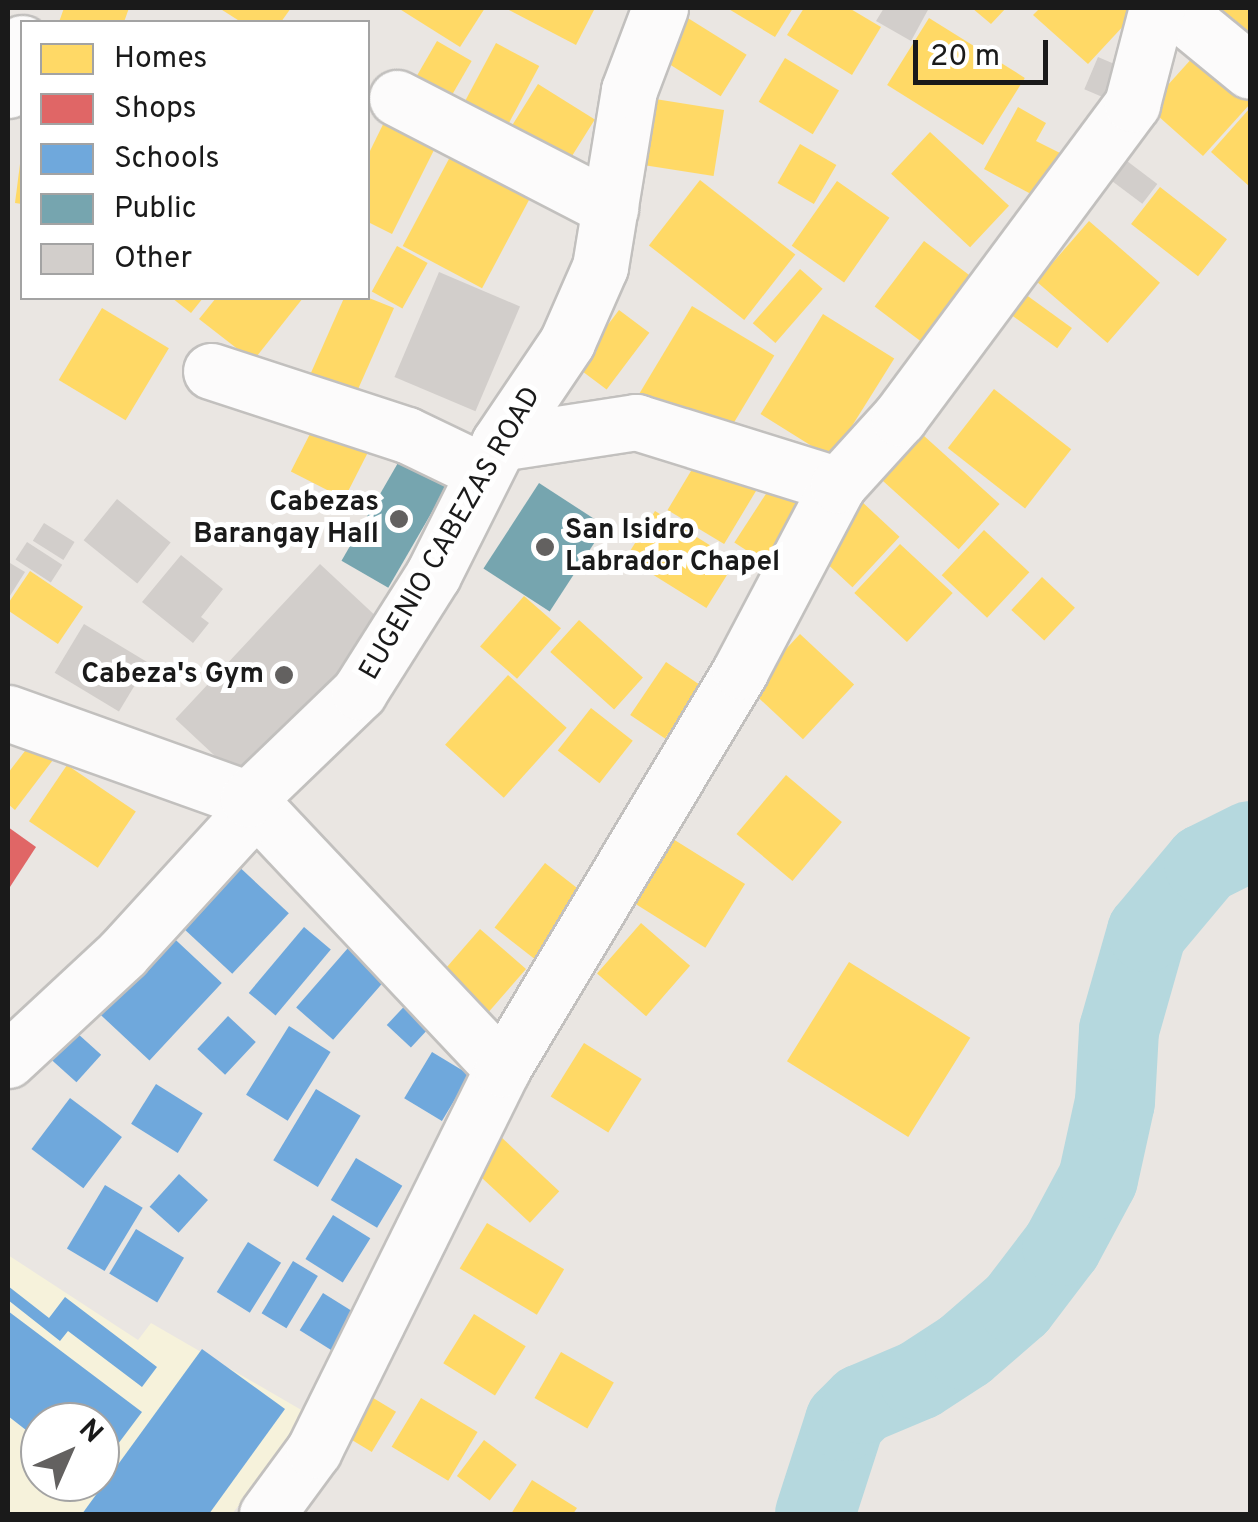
<!DOCTYPE html>
<html>
<head>
<meta charset="utf-8">
<style>
	body { margin:0 }
	#map { position:relative; width:1258px; height:1522px; overflow:hidden; background:#eae6e2; font-family:Overpass,sans-serif }
	div>[style] { position:absolute }
	.education>* { inset:0; background:#f6f2db }
	.homes>* { inset:0; background:#ffd966; transform-origin:0 0 }
	.shops>* { inset:0; background:#e06666 }
	.schools>* { inset:0; background:#6fa8dc; transform-origin:0 0 }
	.public>* { inset:0; background:#76a5af; transform-origin:0 0 }
	.river>* { height:80px; margin:-40px; padding:0 40px; transform-origin:40px; border-radius:40px; background:#b5d8de }
	.building>* { inset:0; background:#d2cecb; transform-origin:0 0 }
	.roads { filter:drop-shadow(2px 0 #c2c0be) drop-shadow(-2px 0 #c2c0be) drop-shadow(0 2px #c2c0be) drop-shadow(0 -2px #c2c0be) }
	.minor>* { height:55px; margin:-27.5px; padding:0 27.5px; transform-origin:27.5px; border-radius:27.5px; background:#fcfbfb }
	.dots>* { width:28px; height:28px; translate:-50% -50%; box-sizing:border-box; border:5px solid #fff; border-radius:50% }
	span { translate:-50% -50%; white-space:nowrap; text-align:center; line-height:1.15; -webkit-text-stroke:10px #fff; paint-order:stroke }
	.poi-label { font-size:28px; color:#1a1a1a; font-weight:700 }
	.right { translate:-100% -50%; text-align:right }
	.left { translate:0 -50%; text-align:left }
	.street-label { font-size:28px; color:#1a1a1a }
	.frame { position:absolute; inset:0; border:10px solid #1a1a1a; pointer-events:none }
	.legend { position:absolute; left:20px; top:20px; width:350px; height:280px; box-sizing:border-box; background:#fff; border:2px solid #a3a3a3; margin:0; padding:12px 18px; list-style:none; font-size:30px; color:#1a1a1a }
	.legend li { display:flex; align-items:center; gap:20px; height:50px }
	.legend b { width:50px; border:2px solid #a3a3a3 }
	.north { position:absolute; left:20px; top:1402px; width:100px; height:100px; box-sizing:border-box; background:#fff; border:2px solid #a3a3a3; border-radius:50%; rotate:45deg; font-size:28px; font-weight:700; line-height:40px; text-align:center; color:#1a1a1a }
	.north::after { content:''; display:block; margin:auto; width:35px; height:45px; background:#636160; clip-path:polygon(50% 0,100% 100%,50% 72%,0 100%) }
	.scale { position:absolute; left:913px; top:40px; width:135px; height:45px; box-sizing:border-box; border:5px solid #1a1a1a; border-top:0; padding-left:12px; font-size:30px; line-height:35px; white-space:nowrap; color:#1a1a1a; -webkit-text-stroke:8px #fff; paint-order:stroke }
</style>
</head>
<body>
<div id="map">
	<div class="education">
		<i style="clip-path:polygon(evenodd,8px 1255px,138px 1340px,151px 1323px,310px 1415px,232px 1514px,8px 1514px,8px 1255px,40px 1422px,100px 1422px,100px 1482px,40px 1482px,40px 1422px)"></i>
	</div>
	<div class="homes">
		<i style="clip-path:polygon(64px 8px,129px 8px,124px 22px,59px 22px)"></i>
		<i style="clip-path:polygon(219px 8px,291px 8px,281px 22px,241px 22px)"></i>
		<i style="clip-path:polygon(398px 8px,485px 8px,460px 47px)"></i>
		<i style="clip-path:polygon(505px 8px,595px 8px,576px 45px)"></i>
		<i style="clip-path:polygon(727px 8px,793px 8px,775px 37px)"></i>
		<i style="clip-path:polygon(804px 8px,849px 8px,881px 27px,852px 75px,787px 35px)"></i>
		<i style="clip-path:polygon(972px 8px,1006px 8px,991px 24px)"></i>
		<i style="clip-path:polygon(1040px 8px,1140px 8px,1088px 64px,1033px 15px)"></i>
		<i style="clip-path:polygon(1211px 8px,1250px 8px,1250px 37px)"></i>
		<i style="left:683px;top:15px;width:75px;height:49px;rotate:32deg"></i>
		<i style="left:929px;top:18px;width:113px;height:79px;rotate:32deg"></i>
		<i style="left:437px;top:41px;width:40px;height:44px;rotate:30deg"></i>
		<i style="left:496px;top:43px;width:49px;height:74px;rotate:28deg"></i>
		<i style="clip-path:polygon(1203px 46px,1250px 90px,1250px 104px,1203px 156px,1148px 107px)"></i>
		<i style="left:785px;top:58px;width:63px;height:51px;rotate:31deg"></i>
		<i style="left:538px;top:84px;width:67px;height:62px;rotate:32deg"></i>
		<i style="left:649px;top:98px;width:76px;height:67px;rotate:9deg"></i>
		<i style="clip-path:polygon(394px 102px,445px 128px,392px 234px,368px 222px,368px 155px)"></i>
		<i style="clip-path:polygon(1018px 107px,1046px 123px,1036px 141px,1068px 157px,1044px 201px,984px 169px)"></i>
		<i style="clip-path:polygon(1250px 108px,1250px 187px,1211px 152px)"></i>
		<i style="left:930px;top:132px;width:108px;height:57px;rotate:43deg"></i>
		<i style="left:459px;top:140px;width:90px;height:120px;rotate:28deg"></i>
		<i style="left:800px;top:144px;width:42px;height:45px;rotate:30deg"></i>
		<i style="clip-path:polygon(20px 164px,22px 164px,22px 204px,15px 203px)"></i>
		<i style="left:700px;top:180px;width:121px;height:83px;rotate:38deg"></i>
		<i style="left:837px;top:181px;width:64px;height:79px;rotate:35deg"></i>
		<i style="left:1160px;top:187px;width:85px;height:47px;rotate:38deg"></i>
		<i style="left:1089px;top:221px;width:94px;height:80px;rotate:41deg"></i>
		<i style="left:924px;top:241px;width:74px;height:82px;rotate:37deg"></i>
		<i style="left:397px;top:246px;width:35px;height:52px;rotate:29deg"></i>
		<i style="left:800px;top:269px;width:30px;height:72px;rotate:41deg"></i>
		<i style="left:1025px;top:294px;width:58px;height:25px;rotate:36deg"></i>
		<i style="clip-path:polygon(172px 298px,203px 298px,191px 313px)"></i>
		<i style="clip-path:polygon(216px 298px,303px 298px,253px 361px,199px 319px)"></i>
		<i style="clip-path:polygon(344px 298px,369px 298px,394px 308px,355px 396px,310px 375px)"></i>
		<i style="left:692px;top:306px;width:96px;height:103px;rotate:31deg"></i>
		<i style="left:102px;top:308px;width:78px;height:84px;rotate:31deg"></i>
		<i style="left:619px;top:310px;width:38px;height:71px;rotate:37deg"></i>
		<i style="left:823px;top:314px;width:84px;height:118px;rotate:32deg"></i>
		<i style="left:994px;top:389px;width:98px;height:75px;rotate:38deg"></i>
		<i style="left:314px;top:426px;width:60px;height:51px;rotate:27deg"></i>
		<i style="left:923px;top:435px;width:103px;height:61px;rotate:42deg"></i>
		<i style="left:700px;top:456px;width:66px;height:63px;rotate:31deg"></i>
		<i style="left:773px;top:483px;width:37px;height:71px;rotate:33deg"></i>
		<i style="left:860px;top:500px;width:54px;height:69px;rotate:43deg"></i>
		<i style="left:655px;top:511px;width:95px;height:55px;rotate:32deg"></i>
		<i style="left:984px;top:530px;width:62px;height:62px;rotate:43deg"></i>
		<i style="left:900px;top:544px;width:72px;height:67px;rotate:43deg"></i>
		<i style="left:30px;top:571px;width:64px;height:45px;rotate:34deg"></i>
		<i style="left:1042px;top:577px;width:45px;height:45px;rotate:43deg"></i>
		<i style="left:524px;top:596px;width:49px;height:67px;rotate:41deg"></i>
		<i style="left:579px;top:620px;width:86px;height:43px;rotate:42deg"></i>
		<i style="left:800px;top:634px;width:74px;height:75px;rotate:43deg"></i>
		<i style="left:666px;top:662px;width:42px;height:64px;rotate:34deg"></i>
		<i style="left:508px;top:675px;width:79px;height:94px;rotate:42deg"></i>
		<i style="left:591px;top:708px;width:53px;height:54px;rotate:38deg"></i>
		<i style="clip-path:polygon(35px 738px,56px 756px,15px 810px,8px 804px,8px 773px)"></i>
		<i style="left:67px;top:765px;width:83px;height:68px;rotate:34deg"></i>
		<i style="left:786px;top:775px;width:73px;height:77px;rotate:40deg"></i>
		<i style="left:673px;top:839px;width:85px;height:75px;rotate:32deg"></i>
		<i style="left:545px;top:863px;width:55px;height:82px;rotate:38deg"></i>
		<i style="left:641px;top:923px;width:65px;height:67px;rotate:41deg"></i>
		<i style="left:480px;top:929px;width:61px;height:63px;rotate:41deg"></i>
		<i style="left:849px;top:962px;width:143px;height:117px;rotate:32deg"></i>
		<i style="left:584px;top:1043px;width:68px;height:63px;rotate:32deg"></i>
		<i style="left:500px;top:1136px;width:81px;height:43px;rotate:43deg"></i>
		<i style="left:487px;top:1223px;width:90px;height:53px;rotate:31deg"></i>
		<i style="left:474px;top:1314px;width:61px;height:58px;rotate:32deg"></i>
		<i style="left:561px;top:1352px;width:61px;height:53px;rotate:30deg"></i>
		<i style="left:360px;top:1390px;width:42px;height:47px;rotate:31deg"></i>
		<i style="left:421px;top:1398px;width:66px;height:57px;rotate:31deg"></i>
		<i style="left:484px;top:1440px;width:41px;height:45px;rotate:37deg"></i>
		<i style="clip-path:polygon(532px 1480px,577px 1508px,573px 1514px,511px 1514px)"></i>
	</div>
	<div class="shops">
		<i style="clip-path:polygon(8px 827px,36px 847px,8px 890px)"></i>
	</div>
	<div class="schools">
		<i style="left:234px;top:862px;width:75px;height:83px;rotate:43deg"></i>
		<i style="left:304px;top:927px;width:35px;height:86px;rotate:40deg"></i>
		<i style="left:164px;top:929px;width:79px;height:106px;rotate:43deg"></i>
		<i style="left:348px;top:948px;width:49px;height:79px;rotate:41deg"></i>
		<i style="left:412px;top:998px;width:33px;height:37px;rotate:43deg"></i>
		<i style="left:228px;top:1016px;width:38px;height:45px;rotate:43deg"></i>
		<i style="left:67px;top:1024px;width:46px;height:37px;rotate:42deg"></i>
		<i style="left:289px;top:1026px;width:49px;height:81px;rotate:32deg"></i>
		<i style="left:432px;top:1052px;width:44px;height:54px;rotate:31deg"></i>
		<i style="left:156px;top:1084px;width:55px;height:47px;rotate:32deg"></i>
		<i style="left:316px;top:1089px;width:52px;height:83px;rotate:31deg"></i>
		<i style="left:70px;top:1098px;width:65px;height:64px;rotate:37deg"></i>
		<i style="left:356px;top:1158px;width:54px;height:49px;rotate:31deg"></i>
		<i style="left:179px;top:1174px;width:39px;height:44px;rotate:42deg"></i>
		<i style="left:105px;top:1185px;width:44px;height:74px;rotate:31deg"></i>
		<i style="left:333px;top:1215px;width:44px;height:52px;rotate:32deg"></i>
		<i style="left:136px;top:1229px;width:56px;height:52px;rotate:31deg"></i>
		<i style="left:248px;top:1242px;width:39px;height:59px;rotate:32deg"></i>
		<i style="left:293px;top:1261px;width:29px;height:61px;rotate:31deg"></i>
		<i style="clip-path:polygon(8px 1286px,49px 1318px,65px 1297px,157px 1367px,142px 1387px,68px 1331px,60px 1341px,8px 1300px)"></i>
		<i style="left:323px;top:1293px;width:45px;height:44px;rotate:32deg"></i>
		<i style="clip-path:polygon(8px 1311px,142px 1412px,100px 1468px,100px 1422px,40px 1422px,40px 1441px,8px 1416px)"></i>
		<i style="clip-path:polygon(202px 1349px,285px 1409px,209px 1514px,82px 1514px)"></i>
	</div>
	<div class="public">
		<i style="left:406px;top:449px;width:54px;height:129px;rotate:30deg"></i>
		<i style="left:539px;top:483px;width:79px;height:102px;rotate:33deg"></i>
	</div>
	<div class="river">
		<i style="left:815px;top:1514px;width:98px;rotate:-72.1deg"></i>
		<i style="left:845px;top:1421px;width:24px;rotate:-45deg"></i>
		<i style="left:862px;top:1404px;width:62px;rotate:-22.8deg"></i>
		<i style="left:919px;top:1380px;width:55px;rotate:-33.1deg"></i>
		<i style="left:965px;top:1350px;width:69px;rotate:-40.9deg"></i>
		<i style="left:1017px;top:1305px;width:74px;rotate:-52.7deg"></i>
		<i style="left:1062px;top:1246px;width:76px;rotate:-61.8deg"></i>
		<i style="left:1098px;top:1179px;width:79px;rotate:-77.6deg"></i>
		<i style="left:1115px;top:1102px;width:72px;rotate:-86.8deg"></i>
		<i style="left:1119px;top:1030px;width:102px;rotate:-74.1deg"></i>
		<i style="left:1147px;top:932px;width:89px;rotate:-50deg"></i>
		<i style="left:1204px;top:864px;width:51px;rotate:-26.6deg"></i>
	</div>
	<div class="building">
		<i style="clip-path:polygon(884px 8px,929px 8px,911px 41px,876px 21px)"></i>
		<i style="left:1098px;top:57px;width:21px;height:35px;rotate:23deg"></i>
		<i style="left:1123px;top:158px;width:43px;height:25px;rotate:37deg"></i>
		<i style="left:439px;top:272px;width:88px;height:114px;rotate:23deg"></i>
		<i style="left:117px;top:499px;width:69px;height:53px;rotate:39deg"></i>
		<i style="left:44px;top:523px;width:36px;height:21px;rotate:32deg"></i>
		<i style="left:27px;top:542px;width:42px;height:21px;rotate:33deg"></i>
		<i style="clip-path:polygon(181px 555px,223px 589px,201px 617px,209px 623px,193px 643px,142px 602px)"></i>
		<i style="clip-path:polygon(10px 563px,25px 572px,8px 599px,8px 567px)"></i>
		<i style="left:320px;top:564px;width:96px;height:212px;rotate:43deg"></i>
		<i style="left:84px;top:624px;width:75px;height:57px;rotate:31deg"></i>
	</div>
	<div class="roads">
		<div class="minor">
			<i style="left:1173px;top:8px;width:99px;rotate:39.3deg"></i>
			<i style="left:8px;top:90px;width:49px;rotate:-73.4deg"></i>
			<i style="left:397px;top:98px;width:240px;rotate:27.3deg"></i>
			<i style="left:211px;top:371px;width:206px;rotate:18.1deg"></i>
			<i style="left:407px;top:435px;width:85px;rotate:25.7deg"></i>
			<i style="left:499px;top:443px;width:139px;rotate:-8.7deg"></i>
			<i style="left:636px;top:422px;width:212px;rotate:17.3deg"></i>
			<i style="left:8px;top:713px;width:255px;rotate:19.7deg"></i>
			<i style="left:248px;top:799px;width:371px;rotate:46.7deg"></i>
			<i style="left:8px;top:1060px;width:156px;rotate:-42.9deg"></i>
			<i style="left:122px;top:954px;width:169px;rotate:-47.6deg"></i>
			<i style="left:236px;top:829px;width:32px;rotate:-68deg"></i>
			<i style="left:248px;top:799px;width:154px;rotate:-43.9deg"></i>
			<i style="left:359px;top:692px;width:138px;rotate:-57.7deg"></i>
			<i style="left:433px;top:575px;width:148px;rotate:-63.4deg"></i>
			<i style="left:499px;top:443px;width:122px;rotate:-56deg"></i>
			<i style="left:567px;top:342px;width:82px;rotate:-66.3deg"></i>
			<i style="left:600px;top:267px;width:179px;rotate:-80.7deg"></i>
			<i style="left:629px;top:90px;width:88px;rotate:-69.3deg"></i>
			<i style="left:267px;top:1514px;width:79px;rotate:-53.7deg"></i>
			<i style="left:314px;top:1450px;width:425px;rotate:-63.7deg"></i>
			<i style="left:502px;top:1069px;width:464px;rotate:-59.1deg"></i>
			<i style="left:740px;top:671px;width:210px;rotate:-62.2deg"></i>
			<i style="left:838px;top:485px;width:91px;rotate:-47.7deg"></i>
			<i style="left:899px;top:418px;width:391px;rotate:-53.4deg"></i>
			<i style="left:1132px;top:104px;width:99px;rotate:-75.4deg"></i>
		</div>
	</div>
	<div class="dots">
		<i style="left:399px;top:519px;background:#636160"></i>
		<i style="left:545px;top:547px;background:#636160"></i>
		<i style="left:284px;top:675px;background:#636160"></i>
	</div>
	<div class="poi-label">
		<span class="right" style="left:379px;top:519px">Cabezas<br>Barangay Hall</span>
		<span class="left" style="left:565px;top:547px">San Isidro<br>Labrador Chapel</span>
		<span class="right" style="left:264px;top:675px">Cabeza's Gym</span>
	</div>
	<div class="street-label">
		<span style="left:451px;top:534px;rotate:-60deg">EUGENIO CABEZAS ROAD</span>
	</div>
	<div class="frame"></div>
	<ul class="legend">
	<li><b style="height:28px;background:#ffd966"></b>Homes</li>
	<li><b style="height:28px;background:#e06666"></b>Shops</li>
	<li><b style="height:28px;background:#6fa8dc"></b>Schools</li>
	<li><b style="height:28px;background:#76a5af"></b>Public</li>
	<li><b style="height:28px;background:#d2cecb"></b>Other</li>
	</ul>
	<div class="north">N</div>
	<div class="scale">20 m</div>
</div>
</body>
</html>
